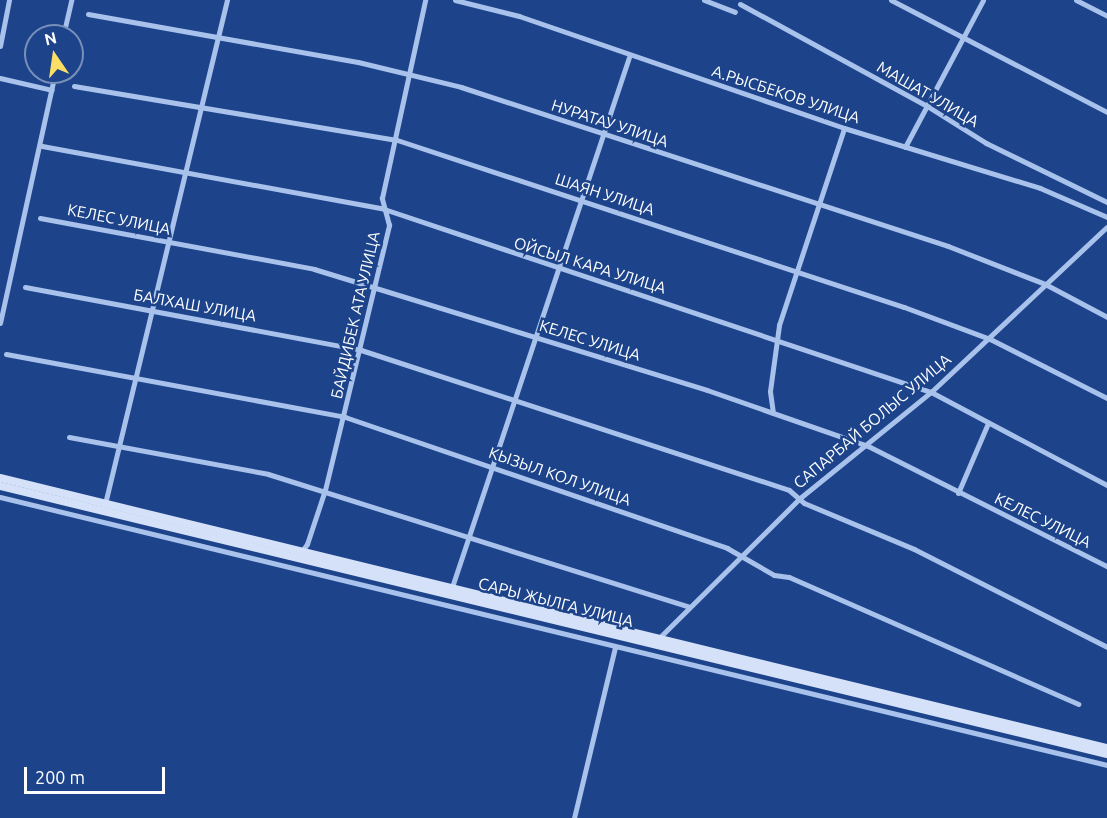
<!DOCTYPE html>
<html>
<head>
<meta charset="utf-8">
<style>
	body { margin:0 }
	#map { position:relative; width:1107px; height:818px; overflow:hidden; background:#1d448b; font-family:Ubuntu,sans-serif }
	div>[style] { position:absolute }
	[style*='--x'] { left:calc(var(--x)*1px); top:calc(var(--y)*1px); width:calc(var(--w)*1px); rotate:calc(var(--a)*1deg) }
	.street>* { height:5px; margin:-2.5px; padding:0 2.5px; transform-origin:2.5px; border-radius:2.5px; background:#a8c2ec }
	.secondary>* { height:8px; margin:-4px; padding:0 4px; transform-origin:4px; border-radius:4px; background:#d4e1f9 }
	span { translate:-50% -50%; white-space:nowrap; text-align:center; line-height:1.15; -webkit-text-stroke:5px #1d448b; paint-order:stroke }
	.street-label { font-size:16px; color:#fff }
	.north { position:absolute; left:24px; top:24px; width:60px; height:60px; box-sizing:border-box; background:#1d448b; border:2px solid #778fb9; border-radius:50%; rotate:347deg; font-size:16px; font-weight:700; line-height:24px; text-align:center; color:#fff }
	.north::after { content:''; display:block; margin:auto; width:21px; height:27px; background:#fcdd66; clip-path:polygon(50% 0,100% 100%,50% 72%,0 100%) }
	.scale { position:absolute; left:24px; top:767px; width:141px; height:27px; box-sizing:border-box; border:3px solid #fff; border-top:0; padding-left:8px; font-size:18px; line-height:21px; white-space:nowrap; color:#fff; -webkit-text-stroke:4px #1d448b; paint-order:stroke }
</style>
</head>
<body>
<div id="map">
	<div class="street">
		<i style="--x:455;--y:0;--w:66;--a:14"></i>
		<i style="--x:519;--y:16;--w:344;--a:19"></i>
		<i style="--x:844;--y:128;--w:205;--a:17"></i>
		<i style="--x:1040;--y:188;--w:73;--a:23.4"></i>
		<i style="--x:704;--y:0;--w:33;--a:21"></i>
		<i style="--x:891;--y:0;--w:243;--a:27.4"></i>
		<i style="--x:1076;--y:0;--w:35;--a:27"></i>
		<i style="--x:740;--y:4;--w:213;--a:28.6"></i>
		<i style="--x:927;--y:106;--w:70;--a:32.1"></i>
		<i style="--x:986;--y:143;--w:135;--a:26"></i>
		<i style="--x:88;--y:14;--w:274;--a:10.1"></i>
		<i style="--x:358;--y:62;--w:106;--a:13.6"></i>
		<i style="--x:461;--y:87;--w:512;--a:18.08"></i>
		<i style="--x:948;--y:246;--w:104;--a:21.4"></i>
		<i style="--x:1045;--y:284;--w:70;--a:28"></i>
		<i style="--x:63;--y:36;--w:37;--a:-77"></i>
		<i style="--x:0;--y:46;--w:47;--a:-78.9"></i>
		<i style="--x:0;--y:78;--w:53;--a:13"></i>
		<i style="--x:74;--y:86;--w:327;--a:9.5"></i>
		<i style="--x:397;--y:140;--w:534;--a:18.23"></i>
		<i style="--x:904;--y:307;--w:92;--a:20.4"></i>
		<i style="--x:990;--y:339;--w:131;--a:26.8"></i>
		<i style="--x:42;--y:146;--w:348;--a:10.4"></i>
		<i style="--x:384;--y:209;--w:577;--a:18.5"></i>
		<i style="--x:931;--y:392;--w:199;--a:27.9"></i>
		<i style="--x:905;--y:147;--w:166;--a:-62"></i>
		<i style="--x:40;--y:218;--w:279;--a:10.5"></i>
		<i style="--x:314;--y:269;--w:411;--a:17.1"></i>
		<i style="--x:707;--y:390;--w:170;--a:19.2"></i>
		<i style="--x:868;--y:446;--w:267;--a:26.7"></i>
		<i style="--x:25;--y:287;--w:342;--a:10.6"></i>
		<i style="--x:361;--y:350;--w:450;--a:18.1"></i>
		<i style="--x:789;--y:490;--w:20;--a:41"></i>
		<i style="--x:804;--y:503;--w:119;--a:22.7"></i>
		<i style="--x:914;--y:549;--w:216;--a:26.9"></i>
		<i style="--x:0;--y:323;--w:257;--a:-77.6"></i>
		<i style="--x:6;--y:354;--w:345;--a:10.5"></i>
		<i style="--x:345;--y:417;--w:404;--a:18.9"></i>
		<i style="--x:727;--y:548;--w:54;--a:29.9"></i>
		<i style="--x:774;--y:575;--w:15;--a:8"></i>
		<i style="--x:789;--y:577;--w:316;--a:23.7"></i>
		<i style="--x:773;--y:413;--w:22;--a:-98"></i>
		<i style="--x:770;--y:391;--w:67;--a:-82.2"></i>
		<i style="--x:779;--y:325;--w:207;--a:-71.7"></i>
		<i style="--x:69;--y:437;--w:202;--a:10.5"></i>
		<i style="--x:268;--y:474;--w:442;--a:17.5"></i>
		<i style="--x:958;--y:493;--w:76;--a:-66.8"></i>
		<i style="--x:0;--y:497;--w:1139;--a:13.61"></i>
		<i style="--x:103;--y:512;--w:527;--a:-76.39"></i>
		<i style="--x:301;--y:552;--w:10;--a:-53"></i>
		<i style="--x:307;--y:544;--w:57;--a:-71.6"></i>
		<i style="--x:325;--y:490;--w:273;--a:-76.4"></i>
		<i style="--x:389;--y:225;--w:28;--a:-105"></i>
		<i style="--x:382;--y:198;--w:203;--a:-77.7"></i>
		<i style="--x:451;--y:590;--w:562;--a:-71.53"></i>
		<i style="--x:658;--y:639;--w:200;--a:-44.8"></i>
		<i style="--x:800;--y:498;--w:169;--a:-39"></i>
		<i style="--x:931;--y:392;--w:241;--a:-43.2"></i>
		<i style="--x:574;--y:818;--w:176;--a:-76.5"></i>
	</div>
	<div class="secondary">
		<i style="--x:0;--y:478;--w:1139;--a:13.71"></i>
		<i style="--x:0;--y:486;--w:1139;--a:13.61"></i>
	</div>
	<div class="street-label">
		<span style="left:786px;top:94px;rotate:18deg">А.РЫСБЕКОВ УЛИЦА</span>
		<span style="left:928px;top:94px;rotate:30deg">МАШАТ УЛИЦА</span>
		<span style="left:610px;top:123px;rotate:18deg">НУРАТАУ УЛИЦА</span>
		<span style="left:605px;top:194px;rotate:18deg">ШАЯН УЛИЦА</span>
		<span style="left:119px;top:219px;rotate:11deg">КЕЛЕС УЛИЦА</span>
		<span style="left:590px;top:265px;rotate:17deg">ОЙСЫЛ КАРА УЛИЦА</span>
		<span style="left:195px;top:305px;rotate:10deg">БАЛХАШ УЛИЦА</span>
		<span style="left:355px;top:315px;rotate:-77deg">БАЙДИБЕК АТА УЛИЦА</span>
		<span style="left:590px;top:340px;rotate:17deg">КЕЛЕС УЛИЦА</span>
		<span style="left:872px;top:421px;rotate:-40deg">САПАРБАЙ БОЛЫС УЛИЦА</span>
		<span style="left:560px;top:476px;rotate:19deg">КЫЗЫЛ КОЛ УЛИЦА</span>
		<span style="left:1043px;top:520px;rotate:26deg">КЕЛЕС УЛИЦА</span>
		<span style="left:556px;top:602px;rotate:14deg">САРЫ ЖЫЛГА УЛИЦА</span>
	</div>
	<div class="north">N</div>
	<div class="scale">200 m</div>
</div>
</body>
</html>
